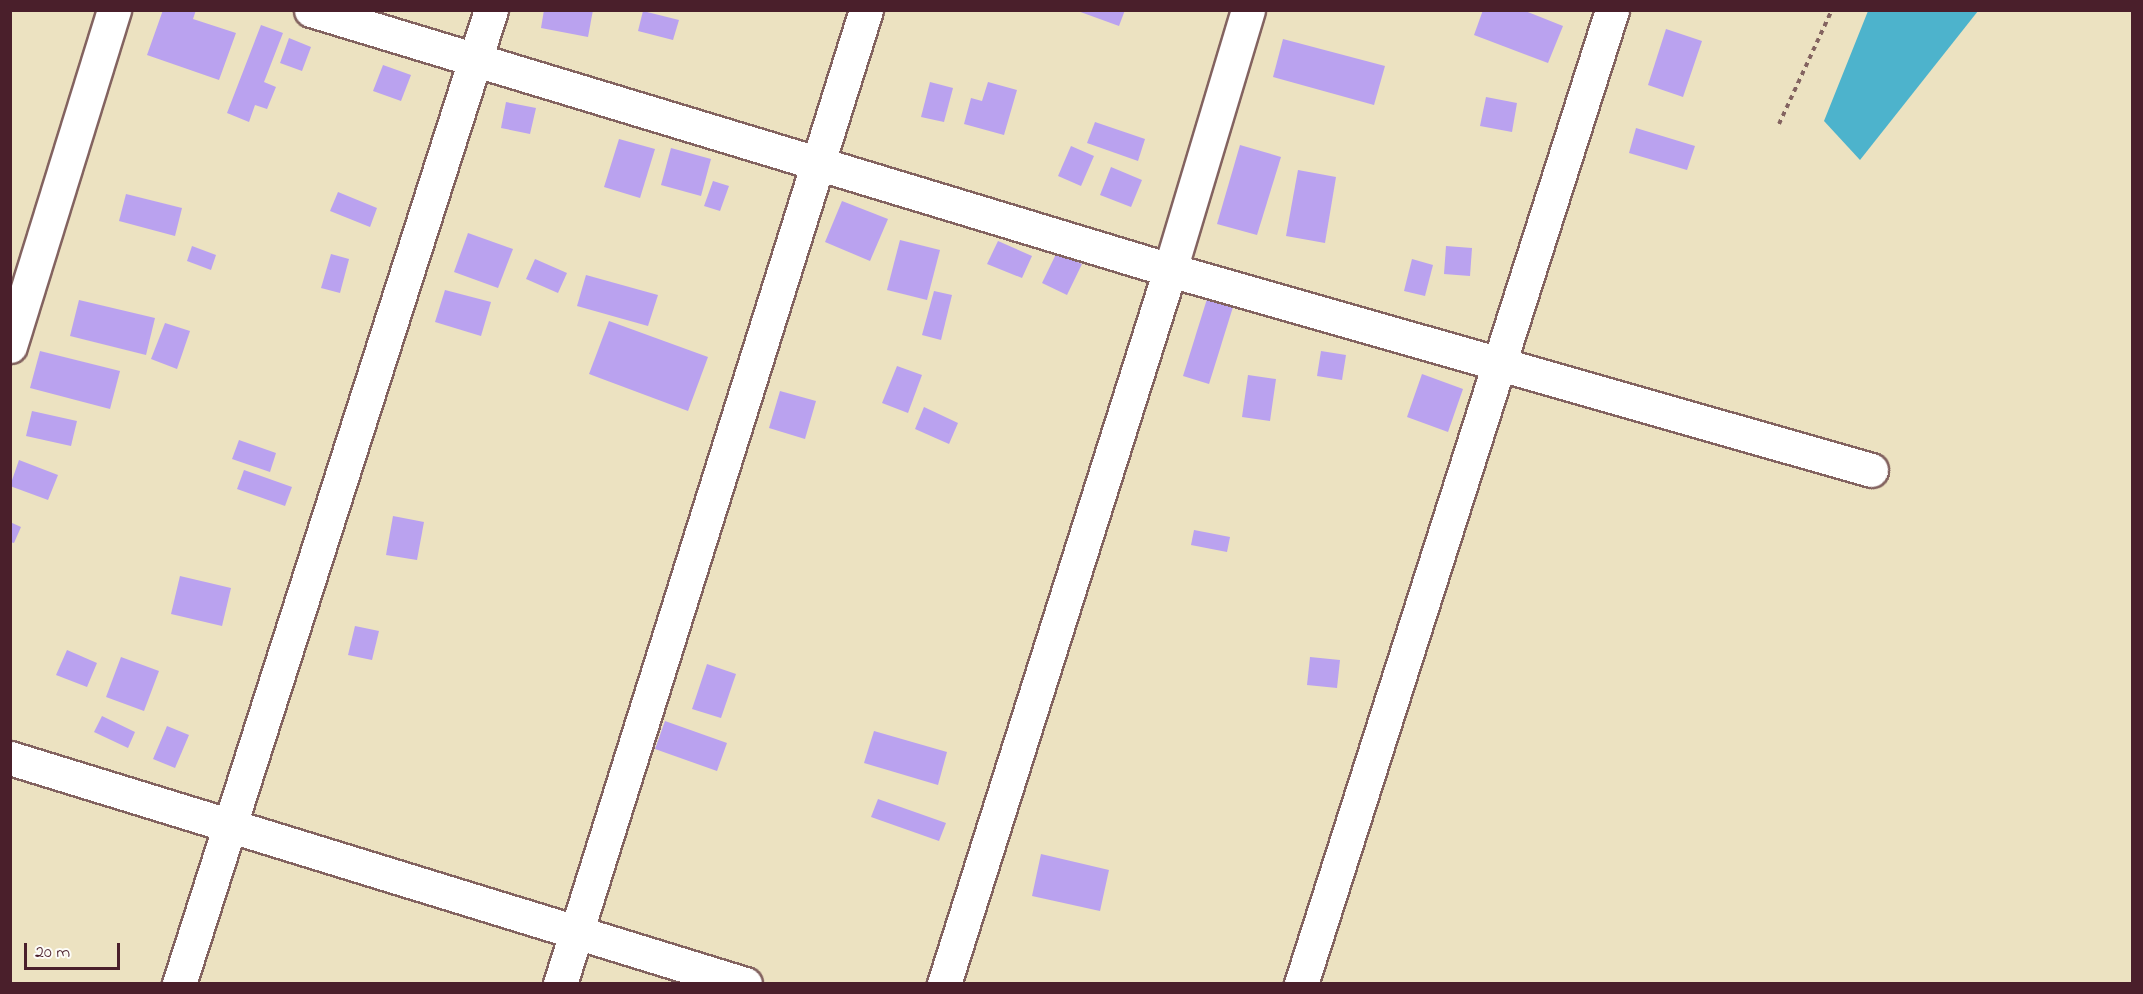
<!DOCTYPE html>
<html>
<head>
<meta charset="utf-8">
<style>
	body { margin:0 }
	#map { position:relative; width:2143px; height:994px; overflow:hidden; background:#ece2c1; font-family:"Indie Flower",sans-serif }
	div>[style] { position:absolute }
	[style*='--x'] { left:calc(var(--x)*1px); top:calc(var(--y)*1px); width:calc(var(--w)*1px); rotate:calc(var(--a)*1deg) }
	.water>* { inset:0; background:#4db3cc }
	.building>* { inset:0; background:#baa2ef }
	.path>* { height:4px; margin-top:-2px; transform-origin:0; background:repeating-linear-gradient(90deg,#836360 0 4.5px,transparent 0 9px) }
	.roads { filter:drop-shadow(2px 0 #836360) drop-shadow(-2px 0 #836360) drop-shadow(0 2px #836360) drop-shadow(0 -2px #836360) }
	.street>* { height:33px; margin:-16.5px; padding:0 16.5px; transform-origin:16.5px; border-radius:16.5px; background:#fff }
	span { translate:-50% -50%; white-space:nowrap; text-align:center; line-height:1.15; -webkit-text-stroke:6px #fdfcf7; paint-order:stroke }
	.frame { position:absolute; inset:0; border:12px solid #4a1f2b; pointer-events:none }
	.scale { position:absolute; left:24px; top:943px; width:96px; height:27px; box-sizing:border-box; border:3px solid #4a1f2b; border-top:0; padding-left:8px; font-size:18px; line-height:21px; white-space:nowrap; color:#4a1f2b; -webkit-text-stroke:4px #fdfcf7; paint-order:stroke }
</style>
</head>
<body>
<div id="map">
	<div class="water">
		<i style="clip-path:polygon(1868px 11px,1978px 11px,1860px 160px,1824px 121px)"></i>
	</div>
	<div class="building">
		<i style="clip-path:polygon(163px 10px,196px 10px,193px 19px,236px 33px,219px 80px,147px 55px)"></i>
		<i style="clip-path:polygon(544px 10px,593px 10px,588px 37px,541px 28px)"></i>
		<i style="clip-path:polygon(1075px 10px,1125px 10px,1119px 26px)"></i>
		<i style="clip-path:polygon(1483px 10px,1523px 10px,1563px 26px,1548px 63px,1474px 35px)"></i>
		<i style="clip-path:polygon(643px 11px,679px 20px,673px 40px,638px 31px)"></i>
		<i style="clip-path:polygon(261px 25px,283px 33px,264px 82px,276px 87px,267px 109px,255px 105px,249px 122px,227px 113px)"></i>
		<i style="clip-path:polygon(1666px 29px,1702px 41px,1683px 97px,1648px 85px)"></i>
		<i style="clip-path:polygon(289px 38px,311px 47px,302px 71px,280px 63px)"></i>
		<i style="clip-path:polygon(1283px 39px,1385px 66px,1374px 105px,1273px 77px)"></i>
		<i style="clip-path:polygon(383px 65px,411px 75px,401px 101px,373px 91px)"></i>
		<i style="clip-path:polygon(930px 82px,953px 88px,944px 122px,921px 117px)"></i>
		<i style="clip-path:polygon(988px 82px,1017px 90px,1004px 135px,964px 124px,971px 98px,982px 101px)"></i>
		<i style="clip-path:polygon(1486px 97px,1517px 103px,1512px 132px,1480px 126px)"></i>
		<i style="clip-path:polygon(506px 102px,536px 108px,530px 134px,501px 128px)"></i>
		<i style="clip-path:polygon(1095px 122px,1145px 139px,1138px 161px,1087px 143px)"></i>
		<i style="clip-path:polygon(1636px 128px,1695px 146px,1687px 170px,1629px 153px)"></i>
		<i style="clip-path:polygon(619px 139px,655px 149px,640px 198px,604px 187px)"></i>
		<i style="clip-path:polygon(1240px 145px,1281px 157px,1257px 235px,1217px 224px)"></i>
		<i style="clip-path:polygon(1071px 146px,1094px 156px,1081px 186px,1058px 176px)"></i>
		<i style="clip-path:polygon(671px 148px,711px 159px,701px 196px,661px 185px)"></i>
		<i style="clip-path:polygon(1111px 167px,1142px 180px,1131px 207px,1100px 195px)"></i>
		<i style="clip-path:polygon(1298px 170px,1336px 177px,1325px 243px,1286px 236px)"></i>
		<i style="clip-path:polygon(713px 181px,729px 186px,720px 211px,704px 206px)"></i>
		<i style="clip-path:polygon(338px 192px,377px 208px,370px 227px,330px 211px)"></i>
		<i style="clip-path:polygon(126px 194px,182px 208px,175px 236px,119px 221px)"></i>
		<i style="clip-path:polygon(842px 201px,888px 219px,870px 261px,825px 242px)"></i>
		<i style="clip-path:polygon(468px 233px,513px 249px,498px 288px,454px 272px)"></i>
		<i style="clip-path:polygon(900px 240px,940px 250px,927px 300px,887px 290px)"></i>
		<i style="clip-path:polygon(998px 241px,1032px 256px,1022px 278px,987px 264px)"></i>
		<i style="clip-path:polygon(192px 246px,216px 255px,211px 270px,187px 261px)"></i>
		<i style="clip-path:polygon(1446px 246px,1472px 248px,1470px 276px,1444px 274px)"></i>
		<i style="clip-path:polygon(1057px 252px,1082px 264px,1067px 295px,1042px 283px)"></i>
		<i style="clip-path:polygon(331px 254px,349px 259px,340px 293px,321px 288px)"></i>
		<i style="clip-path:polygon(535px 259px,567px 273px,558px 293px,526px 279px)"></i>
		<i style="clip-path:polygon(1412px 259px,1433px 265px,1425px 296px,1404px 291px)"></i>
		<i style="clip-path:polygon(586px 275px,658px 295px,648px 326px,577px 306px)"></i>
		<i style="clip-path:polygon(445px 290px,491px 302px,481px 336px,435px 322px)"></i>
		<i style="clip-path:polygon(934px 291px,952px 295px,941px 340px,922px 335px)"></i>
		<i style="clip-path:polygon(1207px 299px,1233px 307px,1209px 384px,1183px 376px)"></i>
		<i style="clip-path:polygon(79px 300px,155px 318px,146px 355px,70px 336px)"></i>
		<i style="clip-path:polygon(609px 321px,708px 357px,688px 411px,589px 374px)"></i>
		<i style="clip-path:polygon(165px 323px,190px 331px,177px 369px,151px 359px)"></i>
		<i style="clip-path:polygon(40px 351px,120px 371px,110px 409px,30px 388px)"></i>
		<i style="clip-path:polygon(1321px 351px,1346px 355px,1342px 380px,1317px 376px)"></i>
		<i style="clip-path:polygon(897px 366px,922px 375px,908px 413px,882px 403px)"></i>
		<i style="clip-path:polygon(1422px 374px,1463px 389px,1448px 432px,1407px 417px)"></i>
		<i style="clip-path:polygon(1248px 375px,1276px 379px,1270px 421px,1242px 417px)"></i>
		<i style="clip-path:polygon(780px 391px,816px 401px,805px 439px,769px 428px)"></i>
		<i style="clip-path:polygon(924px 407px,958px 423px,949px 444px,915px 429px)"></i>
		<i style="clip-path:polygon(32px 411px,77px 421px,71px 446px,26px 436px)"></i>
		<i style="clip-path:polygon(239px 440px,276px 453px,270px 472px,232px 459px)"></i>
		<i style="clip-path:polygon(19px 460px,58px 475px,48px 500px,10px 486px)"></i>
		<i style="clip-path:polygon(244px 470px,292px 487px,285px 506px,237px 489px)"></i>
		<i style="clip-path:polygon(393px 516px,424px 522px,417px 560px,386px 555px)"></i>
		<i style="clip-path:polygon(10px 522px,21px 527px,14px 543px,10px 542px)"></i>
		<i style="clip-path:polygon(1194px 530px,1230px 537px,1227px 552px,1191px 545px)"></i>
		<i style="clip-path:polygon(180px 576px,231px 588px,222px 626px,171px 614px)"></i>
		<i style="clip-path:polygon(355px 626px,379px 631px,372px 660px,348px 655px)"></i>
		<i style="clip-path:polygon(67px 650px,97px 663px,87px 687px,56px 675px)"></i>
		<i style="clip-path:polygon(121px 657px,159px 671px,144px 711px,106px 697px)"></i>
		<i style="clip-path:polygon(1310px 657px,1340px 660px,1337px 688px,1307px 685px)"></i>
		<i style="clip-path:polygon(707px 664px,736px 674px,721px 718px,692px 709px)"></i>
		<i style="clip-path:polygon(102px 716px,135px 732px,128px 748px,94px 732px)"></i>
		<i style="clip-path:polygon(665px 721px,727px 743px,717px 771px,655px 749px)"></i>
		<i style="clip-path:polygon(167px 726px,189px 735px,175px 768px,153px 759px)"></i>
		<i style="clip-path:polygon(874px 731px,947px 752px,938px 785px,864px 763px)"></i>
		<i style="clip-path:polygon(878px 799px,946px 823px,939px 841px,871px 817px)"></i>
		<i style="clip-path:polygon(1041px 854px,1109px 870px,1100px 911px,1032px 896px)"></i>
	</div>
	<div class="path">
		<i style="--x:1779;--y:124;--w:126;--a:-65.1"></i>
	</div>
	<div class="roads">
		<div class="street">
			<i style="--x:311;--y:10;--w:897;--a:16.84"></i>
			<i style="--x:1170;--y:270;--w:729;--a:15.92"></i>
			<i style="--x:10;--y:346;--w:352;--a:-72.8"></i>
			<i style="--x:10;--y:758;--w:769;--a:17.09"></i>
			<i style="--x:179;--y:984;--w:1023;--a:-72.24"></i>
			<i style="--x:560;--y:984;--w:1021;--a:-72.56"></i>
			<i style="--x:944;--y:984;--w:749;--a:-72.44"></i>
			<i style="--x:1170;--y:270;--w:271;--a:-73.3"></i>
			<i style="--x:1301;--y:984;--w:1022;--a:-72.29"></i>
		</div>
	</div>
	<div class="frame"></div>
	<div class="scale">20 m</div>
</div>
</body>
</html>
